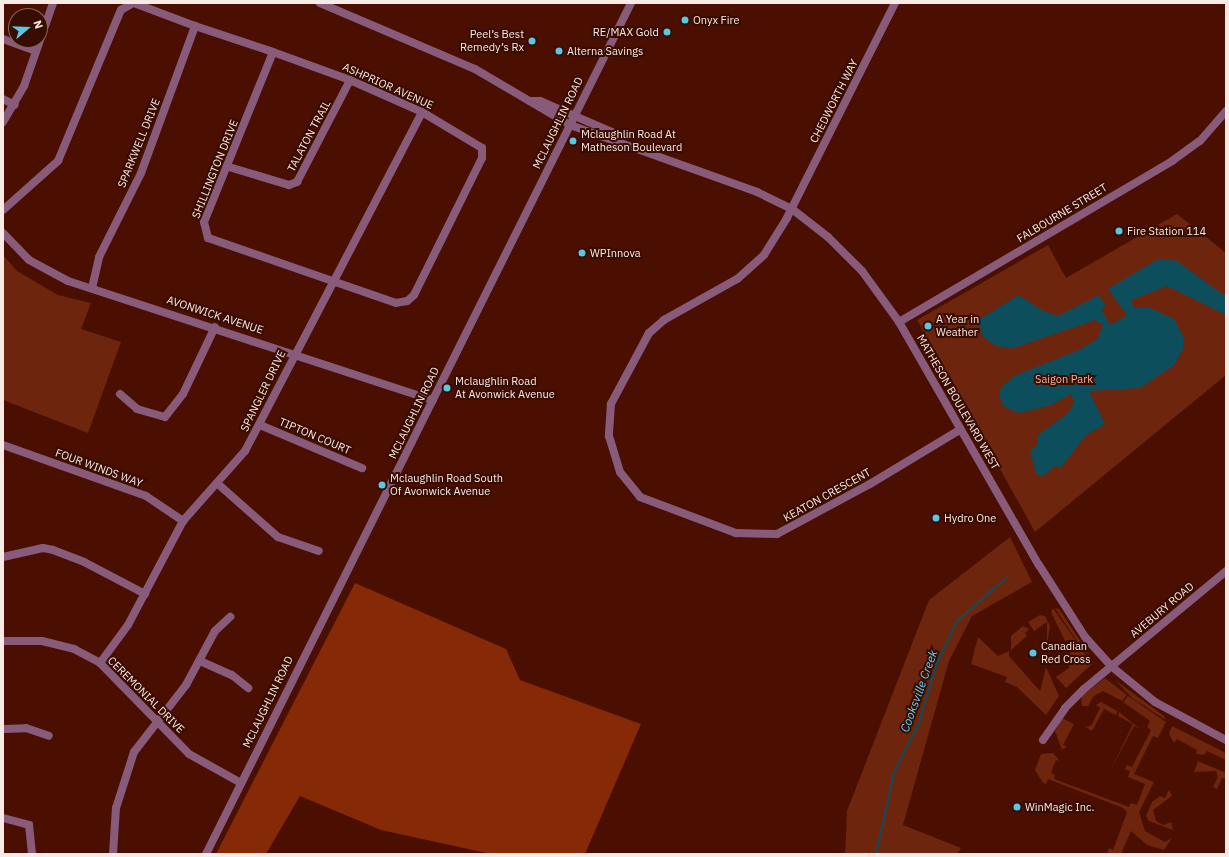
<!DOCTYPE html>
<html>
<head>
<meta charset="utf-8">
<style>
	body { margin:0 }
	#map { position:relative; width:1229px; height:857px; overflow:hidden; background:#4a0f00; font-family:"IBM Plex Sans",sans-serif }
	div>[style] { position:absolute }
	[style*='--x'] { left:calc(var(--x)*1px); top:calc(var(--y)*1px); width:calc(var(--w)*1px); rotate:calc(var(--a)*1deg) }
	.green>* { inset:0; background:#6d250d }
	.forest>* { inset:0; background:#852907 }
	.water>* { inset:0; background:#0d4e5d }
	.stream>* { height:2px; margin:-1px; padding:0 1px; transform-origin:1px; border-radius:1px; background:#0d4e5d }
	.minor>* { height:8px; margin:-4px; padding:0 4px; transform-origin:4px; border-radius:4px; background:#885b7b }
	.dots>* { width:11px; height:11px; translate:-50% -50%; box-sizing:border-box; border:2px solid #390c01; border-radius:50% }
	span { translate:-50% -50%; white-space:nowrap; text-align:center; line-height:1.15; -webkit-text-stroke:4px #390c01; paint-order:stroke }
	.poi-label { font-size:11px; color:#faeae5 }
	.left { translate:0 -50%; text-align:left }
	.right { translate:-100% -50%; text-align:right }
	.street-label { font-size:11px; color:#faeae5 }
	.park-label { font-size:11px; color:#f3b5a2 }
	.water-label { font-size:12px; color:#5bd5f5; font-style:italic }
	.frame { position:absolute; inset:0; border:4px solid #faeae5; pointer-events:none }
	.north { position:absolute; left:8px; top:8px; width:40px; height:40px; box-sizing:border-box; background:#390c01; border:1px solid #86655c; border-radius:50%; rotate:71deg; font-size:11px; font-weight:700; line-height:16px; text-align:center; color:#faeae5 }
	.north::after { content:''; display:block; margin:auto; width:14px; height:18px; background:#5ac8e5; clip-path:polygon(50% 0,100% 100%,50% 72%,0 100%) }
</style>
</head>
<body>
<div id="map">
	<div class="green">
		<i style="clip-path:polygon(1177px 214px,1226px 253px,1226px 375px,1035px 532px,917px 320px,1048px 245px,1066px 278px)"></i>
		<i style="clip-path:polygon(3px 255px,17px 271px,58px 295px,91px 303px,81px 329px,121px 342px,88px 433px,3px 400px)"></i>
		<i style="clip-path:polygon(1010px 537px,1032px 582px,972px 616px,949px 661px,903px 825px,961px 848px,957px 854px,845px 854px,847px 811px,929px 600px)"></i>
		<i style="clip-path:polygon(1053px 608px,1092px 664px,1066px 688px,1056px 677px,1069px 668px,1071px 646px,1069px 640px,1065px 641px,1051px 612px)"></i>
		<i style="clip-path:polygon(1055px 608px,1059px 609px,1091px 657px,1080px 646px)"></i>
		<i style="clip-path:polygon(1040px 615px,1045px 616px,1050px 626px,1047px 644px,1047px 622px,1034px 631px,1028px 622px)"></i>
		<i style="clip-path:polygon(1023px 626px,1029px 629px,1025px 633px,1027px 636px,1011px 650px,1011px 636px)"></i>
		<i style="clip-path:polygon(978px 637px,998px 656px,1009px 651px,1009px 656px,1040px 691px,1046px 667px,1059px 696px,1046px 715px,1017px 687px,1005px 682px,1007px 677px,971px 664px)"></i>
		<i style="clip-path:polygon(1105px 678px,1127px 695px,1122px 701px,1103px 691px,1094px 696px,1088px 706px,1082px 706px,1081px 696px)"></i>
		<i style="clip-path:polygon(1115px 680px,1164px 716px,1166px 720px,1132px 698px)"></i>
		<i style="clip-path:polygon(1128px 696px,1166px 722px,1158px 738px,1153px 736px,1134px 774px,1154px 782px,1139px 812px,1145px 831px,1165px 842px,1172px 838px,1164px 850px,1147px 845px,1131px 831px,1121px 854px,1107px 854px,1109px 848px,1113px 850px,1127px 812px,1123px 808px,1048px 779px,1046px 784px,1043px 783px,1035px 770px,1041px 754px,1053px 753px,1060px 761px,1056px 760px,1051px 773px,1055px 775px,1054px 779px,1129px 807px,1131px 803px,1137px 805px,1145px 784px,1128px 777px,1130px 771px,1125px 769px,1127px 765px,1132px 767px,1151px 730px,1147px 727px,1150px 721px,1123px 702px)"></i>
		<i style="clip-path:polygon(1101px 702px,1117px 711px,1116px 715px,1104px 709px,1092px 731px,1085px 727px,1091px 726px,1100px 708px,1096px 705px)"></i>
		<i style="clip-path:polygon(1119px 712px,1139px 728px,1134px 726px,1110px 771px,1133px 724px,1118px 716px)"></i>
		<i style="clip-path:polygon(1062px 718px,1074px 724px,1063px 745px,1067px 747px,1062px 750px,1055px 731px)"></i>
		<i style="clip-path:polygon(1172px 726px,1226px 753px,1226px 760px,1207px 751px,1204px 755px,1196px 754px,1197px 750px,1177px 739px,1174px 743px,1169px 734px)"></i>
		<i style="clip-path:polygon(1198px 761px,1226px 773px,1226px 779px,1222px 778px,1217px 789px,1213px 787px,1218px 777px,1216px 771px,1194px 772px)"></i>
		<i style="clip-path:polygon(1169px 790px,1172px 796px,1153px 810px,1156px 821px,1163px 825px,1171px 822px,1173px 830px,1149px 821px,1146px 816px,1152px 802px,1160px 796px,1165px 798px)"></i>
	</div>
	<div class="forest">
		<i style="clip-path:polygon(355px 583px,506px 649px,520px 680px,641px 724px,585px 854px,491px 854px,381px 830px,300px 796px,266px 854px,216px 854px)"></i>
	</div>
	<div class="water">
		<i style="clip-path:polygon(1165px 259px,1177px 261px,1226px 297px,1226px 315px,1167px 286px,1131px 300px,1134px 308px,1150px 308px,1174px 319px,1184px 338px,1183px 349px,1174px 365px,1140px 388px,1089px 391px,1105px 424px,1086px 435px,1061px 467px,1055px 466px,1043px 476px,1036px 474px,1030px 451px,1038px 444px,1038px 435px,1068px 413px,1074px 402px,1071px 394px,1051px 405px,1019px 413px,1004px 407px,999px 396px,1001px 387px,1016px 375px,1079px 350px,1097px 339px,1103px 325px,1095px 320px,1013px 348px,996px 346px,983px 337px,978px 320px,1019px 295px,1041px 310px,1058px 316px,1099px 295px,1106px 307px,1101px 310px,1111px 325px,1127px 315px,1108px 289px,1156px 260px)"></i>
	</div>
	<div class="stream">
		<i style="--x:876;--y:854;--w:84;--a:-77.6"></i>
		<i style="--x:894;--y:772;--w:53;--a:-62.9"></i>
		<i style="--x:918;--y:725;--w:65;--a:-73"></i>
		<i style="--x:937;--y:663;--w:47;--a:-64.5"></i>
		<i style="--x:957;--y:621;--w:65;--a:-41.3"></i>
	</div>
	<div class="minor">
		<i style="--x:134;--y:3;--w:65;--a:20.7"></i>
		<i style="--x:195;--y:26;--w:82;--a:18.4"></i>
		<i style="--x:273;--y:52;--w:82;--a:20"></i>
		<i style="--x:350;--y:80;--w:79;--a:24"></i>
		<i style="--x:422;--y:112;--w:70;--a:31"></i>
		<i style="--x:482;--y:148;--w:10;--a:90"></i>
		<i style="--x:482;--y:158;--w:153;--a:116.4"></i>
		<i style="--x:414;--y:295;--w:9;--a:139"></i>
		<i style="--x:407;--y:301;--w:11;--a:170"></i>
		<i style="--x:396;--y:303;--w:199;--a:-160.9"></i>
		<i style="--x:208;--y:238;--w:16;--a:-104"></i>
		<i style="--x:204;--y:222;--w:183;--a:-67.9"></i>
		<i style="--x:320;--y:3;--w:168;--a:23.1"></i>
		<i style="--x:475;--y:69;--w:110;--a:30.5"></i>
		<i style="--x:570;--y:125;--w:199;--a:19.7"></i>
		<i style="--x:757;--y:192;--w:39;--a:26"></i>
		<i style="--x:792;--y:209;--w:46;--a:37.9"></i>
		<i style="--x:828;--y:237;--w:48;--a:45"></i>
		<i style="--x:862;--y:271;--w:63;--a:54"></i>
		<i style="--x:899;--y:322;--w:280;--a:60.1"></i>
		<i style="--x:1039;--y:565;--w:85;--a:57.4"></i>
		<i style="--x:1085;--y:637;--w:39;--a:48"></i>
		<i style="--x:1111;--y:666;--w:57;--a:39.3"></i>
		<i style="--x:1155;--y:702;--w:81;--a:28.2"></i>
		<i style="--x:895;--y:3;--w:241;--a:116.7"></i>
		<i style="--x:787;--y:218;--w:44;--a:121.9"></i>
		<i style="--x:764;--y:255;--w:36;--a:138"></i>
		<i style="--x:737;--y:279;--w:84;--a:150.7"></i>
		<i style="--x:664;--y:320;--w:20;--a:139"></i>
		<i style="--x:649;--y:333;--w:81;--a:118.2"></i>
		<i style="--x:611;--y:404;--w:32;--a:94"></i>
		<i style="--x:609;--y:436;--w:38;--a:73"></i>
		<i style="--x:620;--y:472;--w:32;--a:51"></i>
		<i style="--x:640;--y:497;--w:103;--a:20.6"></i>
		<i style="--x:736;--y:533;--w:41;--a:1.4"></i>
		<i style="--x:777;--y:534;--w:106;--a:-28.3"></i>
		<i style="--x:870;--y:484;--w:106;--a:-31.1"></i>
		<i style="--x:3;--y:39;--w:35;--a:20"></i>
		<i style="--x:3;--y:99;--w:13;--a:27"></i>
		<i style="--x:530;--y:101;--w:10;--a:0"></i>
		<i style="--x:540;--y:101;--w:78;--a:23.3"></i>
		<i style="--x:612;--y:132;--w:10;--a:53"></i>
		<i style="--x:3;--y:122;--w:42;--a:-59.7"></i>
		<i style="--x:24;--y:86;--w:88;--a:-70.7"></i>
		<i style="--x:229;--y:167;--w:63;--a:16.7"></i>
		<i style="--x:289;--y:185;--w:9;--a:-21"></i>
		<i style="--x:297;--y:182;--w:115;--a:-62.5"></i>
		<i style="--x:3;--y:210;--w:74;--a:-41.7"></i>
		<i style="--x:58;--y:161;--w:164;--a:-67.4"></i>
		<i style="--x:121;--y:10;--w:14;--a:-30"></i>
		<i style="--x:3;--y:233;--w:37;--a:46"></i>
		<i style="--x:29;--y:260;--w:44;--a:28.3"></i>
		<i style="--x:68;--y:281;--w:384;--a:18.1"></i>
		<i style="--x:92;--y:288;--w:32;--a:-77"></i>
		<i style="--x:99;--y:257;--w:94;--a:-63.4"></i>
		<i style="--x:141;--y:173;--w:157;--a:-69.8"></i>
		<i style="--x:899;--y:322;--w:317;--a:-30.5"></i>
		<i style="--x:1172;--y:161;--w:34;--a:-36"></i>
		<i style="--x:1200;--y:141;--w:40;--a:-49"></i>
		<i style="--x:120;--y:394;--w:23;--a:41"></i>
		<i style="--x:137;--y:409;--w:29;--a:16"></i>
		<i style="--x:165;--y:417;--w:29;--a:-52"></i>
		<i style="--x:183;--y:394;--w:74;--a:-64.5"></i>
		<i style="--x:260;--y:425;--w:111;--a:22.9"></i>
		<i style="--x:3;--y:445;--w:152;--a:19.6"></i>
		<i style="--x:146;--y:496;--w:45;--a:34"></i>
		<i style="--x:218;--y:484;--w:80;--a:41.5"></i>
		<i style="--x:278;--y:537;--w:43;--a:18.9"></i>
		<i style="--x:3;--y:557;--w:41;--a:-12.7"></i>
		<i style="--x:43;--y:548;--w:10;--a:11"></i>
		<i style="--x:53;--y:550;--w:33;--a:21"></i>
		<i style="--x:84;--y:562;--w:69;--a:27.7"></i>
		<i style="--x:3;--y:641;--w:39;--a:0"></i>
		<i style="--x:42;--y:641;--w:33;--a:14"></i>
		<i style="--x:74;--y:649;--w:30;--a:28"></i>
		<i style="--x:100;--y:663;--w:127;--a:45.6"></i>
		<i style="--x:189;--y:754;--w:60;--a:29.1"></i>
		<i style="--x:200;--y:661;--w:35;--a:24"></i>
		<i style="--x:232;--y:675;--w:21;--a:39"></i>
		<i style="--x:100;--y:663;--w:47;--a:-53.6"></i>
		<i style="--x:128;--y:625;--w:118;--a:-62.1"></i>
		<i style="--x:183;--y:521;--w:94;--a:-48.5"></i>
		<i style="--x:245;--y:451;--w:382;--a:-62.4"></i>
		<i style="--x:3;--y:729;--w:23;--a:-2"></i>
		<i style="--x:26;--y:728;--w:24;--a:19"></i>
		<i style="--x:1043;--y:740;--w:39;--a:-55"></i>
		<i style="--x:1065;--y:708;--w:27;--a:-45"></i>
		<i style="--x:1084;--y:689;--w:185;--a:-39.7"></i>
		<i style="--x:3;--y:818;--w:27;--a:15"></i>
		<i style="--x:29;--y:825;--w:29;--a:84"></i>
		<i style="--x:113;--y:854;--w:46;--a:-86.3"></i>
		<i style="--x:116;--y:808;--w:59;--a:-72.2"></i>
		<i style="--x:134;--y:752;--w:85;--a:-52.2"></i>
		<i style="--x:186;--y:685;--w:61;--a:-61.8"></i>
		<i style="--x:215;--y:631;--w:21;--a:-43"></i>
		<i style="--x:206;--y:854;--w:951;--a:-63.46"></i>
	</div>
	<div class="dots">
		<i style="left:685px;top:20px;background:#5ac8e5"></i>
		<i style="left:667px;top:32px;background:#5ac8e5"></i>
		<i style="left:532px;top:41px;background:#5ac8e5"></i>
		<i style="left:559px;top:51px;background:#5ac8e5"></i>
		<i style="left:573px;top:141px;background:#5ac8e5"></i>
		<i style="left:1119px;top:231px;background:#5ac8e5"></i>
		<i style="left:582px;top:253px;background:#5ac8e5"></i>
		<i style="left:928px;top:326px;background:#5ac8e5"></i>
		<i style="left:447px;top:388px;background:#5ac8e5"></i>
		<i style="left:382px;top:485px;background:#5ac8e5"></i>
		<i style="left:936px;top:518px;background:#5ac8e5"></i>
		<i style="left:1033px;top:653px;background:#5ac8e5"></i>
		<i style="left:1017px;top:807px;background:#5ac8e5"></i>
	</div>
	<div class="poi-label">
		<span class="left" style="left:693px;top:20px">Onyx Fire</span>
		<span class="right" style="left:659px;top:32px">RE/MAX Gold</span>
		<span class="right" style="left:524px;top:41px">Peel’s Best<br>Remedy’s Rx</span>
		<span class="left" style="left:567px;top:51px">Alterna Savings</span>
		<span class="left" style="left:581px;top:141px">Mclaughlin Road At<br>Matheson Boulevard</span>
		<span class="left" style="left:1127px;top:231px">Fire Station 114</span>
		<span class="left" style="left:590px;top:253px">WPInnova</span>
		<span class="left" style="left:936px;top:326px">A Year in<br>Weather</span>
		<span class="left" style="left:455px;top:388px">Mclaughlin Road<br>At Avonwick Avenue</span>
		<span class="left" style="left:390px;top:485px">Mclaughlin Road South<br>Of Avonwick Avenue</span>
		<span class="left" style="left:944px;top:518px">Hydro One</span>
		<span class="left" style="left:1041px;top:653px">Canadian<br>Red Cross</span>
		<span class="left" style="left:1025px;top:807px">WinMagic Inc.</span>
	</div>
	<div class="street-label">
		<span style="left:388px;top:86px;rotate:24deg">ASHPRIOR AVENUE</span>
		<span style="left:834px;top:101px;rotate:-63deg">CHEDWORTH WAY</span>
		<span style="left:558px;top:123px;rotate:-64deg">MCLAUGHLIN ROAD</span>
		<span style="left:309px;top:136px;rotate:-62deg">TALATON TRAIL</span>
		<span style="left:139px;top:143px;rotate:-68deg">SPARKWELL DRIVE</span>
		<span style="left:215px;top:169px;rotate:-68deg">SHILLINGTON DRIVE</span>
		<span style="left:1062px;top:213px;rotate:-31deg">FALBOURNE STREET</span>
		<span style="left:215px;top:315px;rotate:18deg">AVONWICK AVENUE</span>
		<span style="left:263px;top:391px;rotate:-64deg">SPANGLER DRIVE</span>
		<span style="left:958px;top:402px;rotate:60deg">MATHESON BOULEVARD WEST</span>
		<span style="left:414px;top:413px;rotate:-64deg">MCLAUGHLIN ROAD</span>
		<span style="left:315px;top:436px;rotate:23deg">TIPTON COURT</span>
		<span style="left:99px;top:468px;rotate:20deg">FOUR WINDS WAY</span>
		<span style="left:827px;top:495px;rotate:-29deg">KEATON CRESCENT</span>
		<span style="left:1162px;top:610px;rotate:-40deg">AVEBURY ROAD</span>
		<span style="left:146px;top:695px;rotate:45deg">CEREMONIAL DRIVE</span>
		<span style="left:268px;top:702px;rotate:-64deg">MCLAUGHLIN ROAD</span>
	</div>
	<div class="park-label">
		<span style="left:1064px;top:379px">Saigon Park</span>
	</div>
	<div class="water-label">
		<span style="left:919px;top:691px;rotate:-70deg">Cooksville Creek</span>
	</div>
	<div class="frame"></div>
	<div class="north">N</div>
</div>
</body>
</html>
